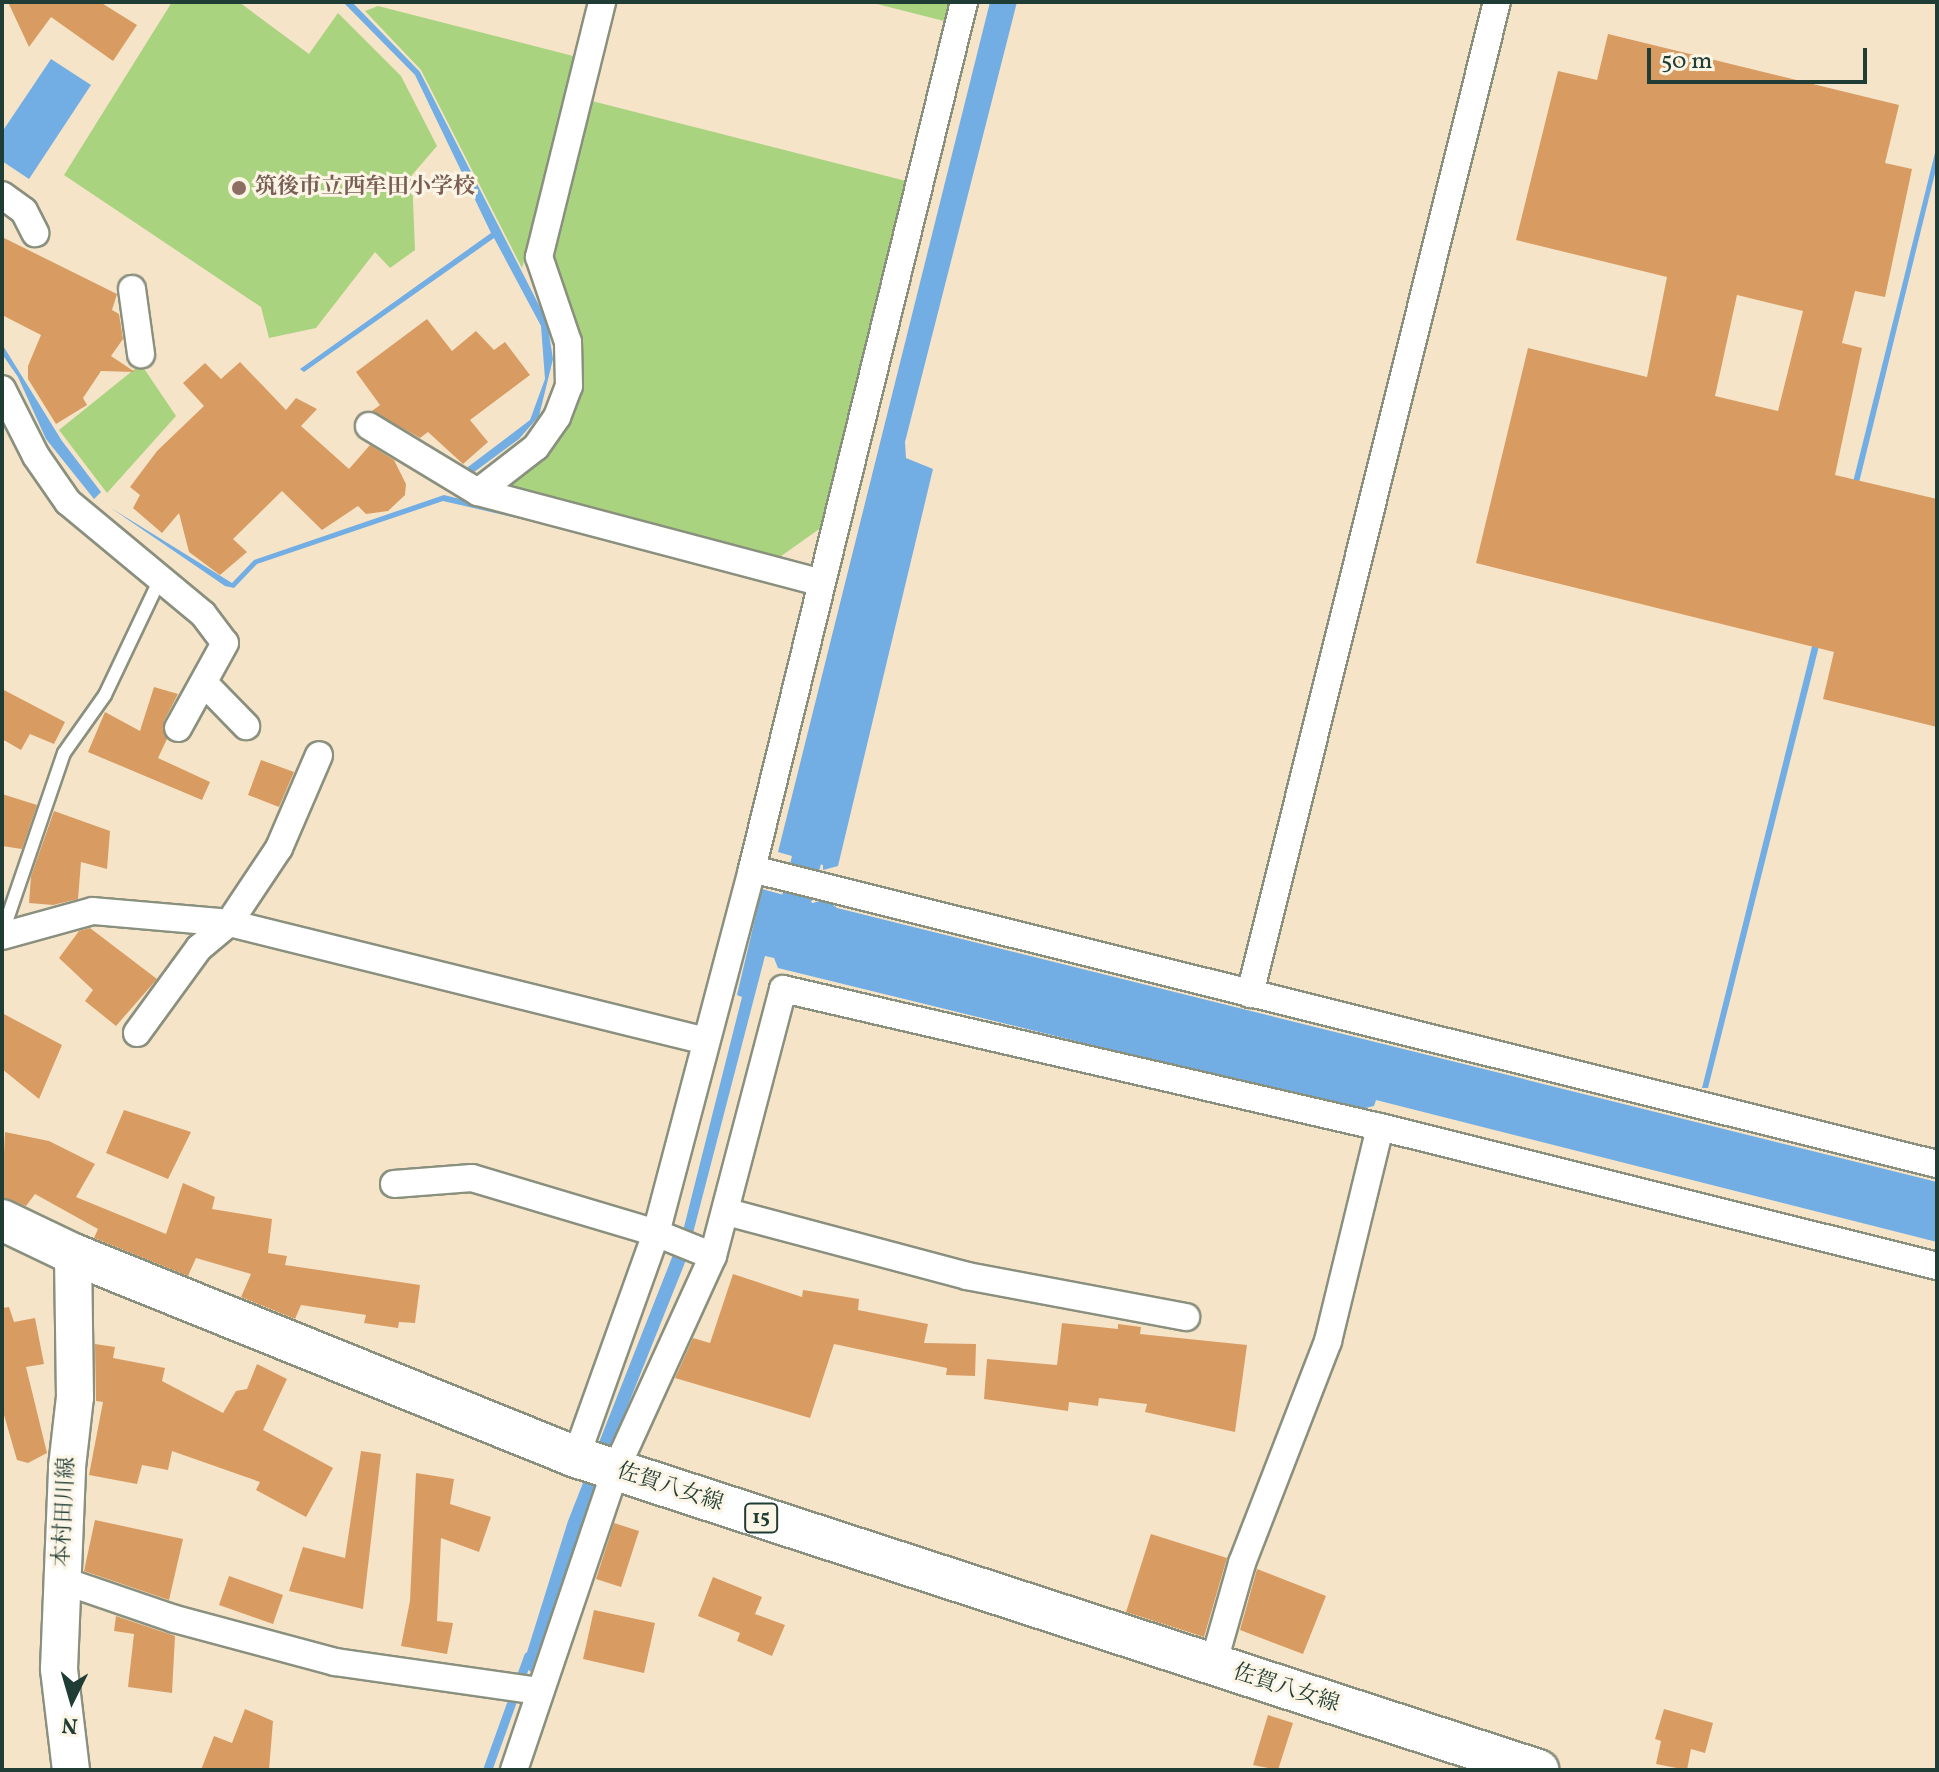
<!DOCTYPE html>
<html>
<head>
<meta charset="utf-8">
<style>
	body { margin:0 }
	#map { position:relative; width:1939px; height:1772px; overflow:hidden; background:#f6e4c9; font-family:Vollkorn,"Noto Serif JP",serif }
	div>[style] { position:absolute }
	[style*='--x'] { left:calc(var(--x)*1px); top:calc(var(--y)*1px); width:calc(var(--w)*1px); rotate:calc(var(--a)*1deg) }
	.green>* { inset:0; background:#a9d37f }
	.water>* { inset:0; background:#72ade3 }
	.stream>* { height:9px; margin:-4.5px; padding:0 4.5px; transform-origin:4.5px; border-radius:4.5px; background:#72ade3 }
	.canal>* { height:30px; margin:-15px; padding:0 15px; transform-origin:15px; border-radius:15px; background:#72ade3 }
	.building>* { inset:0; background:#d89c62 }
	.roads { filter:drop-shadow(2px 0 #8a907e) drop-shadow(-2px 0 #8a907e) drop-shadow(0 2px #8a907e) drop-shadow(0 -2px #8a907e) }
	.service>* { height:12px; margin:-6px; padding:0 6px; transform-origin:6px; border-radius:6px; background:#fff }
	.minor>* { height:26px; margin:-13px; padding:0 13px; transform-origin:13px; border-radius:13px; background:#fff }
	.secondary>* { height:36px; margin:-18px; padding:0 18px; transform-origin:18px; border-radius:18px; background:#fff }
	.primary>* { height:40px; margin:-20px; padding:0 20px; transform-origin:20px; border-radius:20px; background:#fff }
	.dots>* { width:22px; height:22px; translate:-50% -50%; box-sizing:border-box; border:4px solid #fcf5e5; border-radius:50% }
	span { translate:-50% -50%; white-space:nowrap; text-align:center; line-height:1.15; -webkit-text-stroke:6px #fcf5e5; paint-order:stroke }
	.shield-label span { padding:2px 6px; background:#fcf5e5; border:2px solid; border-radius:6px; -webkit-text-stroke-width:0 }
	.shield-label { font-size:20px; color:#1f3d34; font-weight:700 }
	.education-label { font-size:22px; color:#785e54; font-weight:700 }
	.left { translate:0 -50%; text-align:left }
	.street-label { font-size:22px; color:#1f3d34 }
	.frame { position:absolute; inset:0; border:4px solid #1f3d34; pointer-events:none }
	.north { position:absolute; left:32px; top:1660px; width:80px; height:80px; -webkit-text-stroke:6px #fcf5e5; paint-order:stroke; rotate:185deg; font-size:22px; font-weight:700; line-height:32px; text-align:center; color:#1f3d34 }
	.north::after { content:''; display:block; margin:auto; width:28px; height:36px; background:#1f3d34; clip-path:polygon(50% 0,100% 100%,50% 72%,0 100%) }
	.scale { position:absolute; left:1647px; top:48px; width:220px; height:36px; box-sizing:border-box; border:4px solid #1f3d34; border-top:0; padding-left:10px; font-size:24px; line-height:28px; white-space:nowrap; color:#1f3d34; -webkit-text-stroke:6px #fcf5e5; paint-order:stroke }
</style>
</head>
<body>
<div id="map">
	<div class="green">
		<i style="clip-path:polygon(172px 2px,239px 2px,309px 54px,338px 13px,401px 76px,437px 146px,412px 175px,415px 250px,390px 268px,375px 252px,316px 328px,269px 338px,261px 307px,64px 175px)"></i>
		<i style="clip-path:polygon(869px 2px,954px 2px,948px 22px)"></i>
		<i style="clip-path:polygon(378px 6px,577px 57px,522px 268px,421px 70px,365px 11px)"></i>
		<i style="clip-path:polygon(588px 100px,910px 182px,830px 502px,822px 527px,777px 559px,515px 495px,511px 481px,577px 394px,547px 261px)"></i>
		<i style="clip-path:polygon(141px 364px,176px 416px,107px 493px,59px 430px)"></i>
	</div>
	<div class="water">
		<i style="clip-path:polygon(343px 2px,352px 2px,420px 72px,547px 321px,553px 359px,539px 416px,519px 439px,466px 478px,460px 473px,530px 420px,545px 379px,541px 326px,494px 238px,304px 372px,300px 369px,491px 233px,415px 75px)"></i>
		<i style="clip-path:polygon(990px 2px,1017px 2px,905px 442px,906px 458px,933px 469px,838px 866px,823px 870px,823px 865px,778px 852px)"></i>
		<i style="clip-path:polygon(51px 59px,91px 85px,29px 179px,2px 161px,2px 132px)"></i>
		<i style="clip-path:polygon(1937px 145px,1937px 165px,1813px 670px,1708px 1088px,1702px 1088px)"></i>
		<i style="clip-path:polygon(2px 344px,62px 441px,101px 492px,94px 499px,46px 439px,18px 377px,2px 354px)"></i>
		<i style="clip-path:polygon(444px 495px,791px 581px,443px 501px,257px 564px,234px 588px,225px 586px,111px 508px,232px 583px,254px 560px)"></i>
		<i style="clip-path:polygon(762px 889px,813px 903px,826px 899px,837px 908px,1937px 1182px,1937px 1242px,1376px 1100px,1374px 1106px,1357px 1110px,778px 968px,774px 958px,765px 956px,686px 1260px,594px 1490px,531px 1672px,523px 1665px,568px 1521px,684px 1227px,742px 997px,737px 995px)"></i>
	</div>
	<div class="stream">
		<i style="--x:487;--y:1770;--w:121;--a:-70.2"></i>
	</div>
	<div class="canal">
		<i style="--x:797;--y:931;--w:8;--a:-166"></i>
		<i style="--x:789;--y:929;--w:110;--a:-75.8"></i>
	</div>
	<div class="building">
		<i style="clip-path:polygon(8px 2px,100px 2px,137px 25px,113px 61px,51px 17px,29px 47px)"></i>
		<i style="clip-path:polygon(evenodd,1608px 34px,1899px 105px,1885px 163px,1912px 169px,1885px 297px,1855px 291px,1842px 343px,1862px 348px,1835px 475px,1937px 499px,1937px 727px,1823px 699px,1834px 652px,1476px 563px,1528px 348px,1647px 377px,1667px 277px,1516px 240px,1558px 71px,1597px 80px,1608px 34px,1737px 295px,1803px 311px,1778px 411px,1715px 396px,1737px 295px)"></i>
		<i style="clip-path:polygon(2px 237px,117px 294px,112px 310px,119px 314px,123px 339px,111px 356px,135px 372px,101px 371px,83px 398px,87px 405px,56px 424px,28px 379px,28px 366px,41px 335px,2px 315px)"></i>
		<i style="clip-path:polygon(427px 319px,452px 351px,476px 331px,494px 350px,505px 342px,530px 375px,470px 420px,488px 442px,463px 464px,428px 432px,420px 438px,372px 411px,380px 405px,356px 372px)"></i>
		<i style="clip-path:polygon(240px 362px,286px 410px,296px 398px,317px 409px,301px 426px,349px 469px,370px 445px,394px 460px,406px 484px,405px 495px,388px 511px,366px 514px,358px 506px,322px 530px,282px 491px,233px 539px,247px 552px,220px 575px,189px 552px,179px 513px,162px 533px,133px 508px,140px 495px,130px 487px,157px 451px,204px 406px,183px 383px,205px 363px,221px 379px)"></i>
		<i style="clip-path:polygon(154px 687px,178px 694px,164px 721px,167px 739px,158px 758px,210px 782px,202px 800px,88px 752px,105px 712px,140px 731px)"></i>
		<i style="clip-path:polygon(2px 689px,65px 722px,54px 744px,30px 734px,21px 750px,2px 739px)"></i>
		<i style="clip-path:polygon(261px 760px,294px 772px,279px 807px,248px 795px)"></i>
		<i style="clip-path:polygon(2px 794px,37px 805px,22px 849px,2px 846px)"></i>
		<i style="clip-path:polygon(54px 811px,110px 831px,107px 869px,81px 862px,78px 899px,53px 905px,29px 903px,31px 876px)"></i>
		<i style="clip-path:polygon(90px 928px,157px 979px,116px 1026px,85px 1001px,93px 990px,59px 958px,79px 931px)"></i>
		<i style="clip-path:polygon(2px 1013px,62px 1045px,39px 1099px,2px 1069px)"></i>
		<i style="clip-path:polygon(124px 1110px,191px 1132px,168px 1179px,106px 1153px)"></i>
		<i style="clip-path:polygon(5px 1132px,49px 1141px,95px 1164px,76px 1197px,166px 1234px,183px 1183px,215px 1197px,212px 1209px,272px 1219px,268px 1253px,287px 1256px,285px 1265px,420px 1285px,415px 1323px,399px 1322px,398px 1328px,364px 1323px,366px 1315px,301px 1305px,295px 1319px,241px 1297px,251px 1274px,196px 1258px,188px 1276px,94px 1238px,98px 1229px,35px 1194px,26px 1206px,2px 1197px)"></i>
		<i style="clip-path:polygon(733px 1274px,802px 1297px,803px 1290px,859px 1299px,858px 1310px,928px 1324px,924px 1343px,976px 1344px,975px 1376px,946px 1375px,947px 1368px,834px 1344px,810px 1418px,675px 1378px,693px 1338px,710px 1343px)"></i>
		<i style="clip-path:polygon(9px 1307px,14px 1322px,35px 1318px,44px 1364px,26px 1367px,47px 1453px,28px 1463px,17px 1460px,2px 1408px,2px 1308px)"></i>
		<i style="clip-path:polygon(1062px 1323px,1118px 1329px,1118px 1324px,1141px 1327px,1140px 1334px,1247px 1345px,1235px 1432px,1145px 1412px,1147px 1404px,1099px 1398px,1098px 1406px,1069px 1402px,1068px 1411px,984px 1399px,987px 1359px,1057px 1365px)"></i>
		<i style="clip-path:polygon(95px 1344px,115px 1347px,113px 1358px,165px 1368px,162px 1381px,223px 1413px,236px 1391px,247px 1389px,257px 1364px,287px 1379px,263px 1430px,333px 1468px,306px 1517px,256px 1490px,260px 1482px,172px 1451px,168px 1470px,142px 1465px,137px 1484px,89px 1475px,103px 1402px,96px 1401px)"></i>
		<i style="clip-path:polygon(361px 1451px,381px 1454px,363px 1609px,289px 1591px,303px 1547px,345px 1558px)"></i>
		<i style="clip-path:polygon(416px 1473px,454px 1479px,450px 1504px,491px 1517px,479px 1552px,441px 1538px,437px 1621px,453px 1623px,447px 1654px,401px 1646px,410px 1601px)"></i>
		<i style="clip-path:polygon(95px 1520px,183px 1539px,169px 1600px,84px 1571px)"></i>
		<i style="clip-path:polygon(614px 1523px,639px 1531px,621px 1587px,596px 1579px)"></i>
		<i style="clip-path:polygon(1151px 1534px,1227px 1558px,1204px 1637px,1126px 1612px)"></i>
		<i style="clip-path:polygon(1257px 1569px,1326px 1596px,1303px 1654px,1240px 1630px)"></i>
		<i style="clip-path:polygon(229px 1576px,283px 1595px,273px 1624px,219px 1605px)"></i>
		<i style="clip-path:polygon(713px 1577px,762px 1597px,755px 1614px,785px 1625px,772px 1656px,737px 1641px,740px 1633px,698px 1616px)"></i>
		<i style="clip-path:polygon(594px 1610px,655px 1623px,644px 1673px,583px 1659px)"></i>
		<i style="clip-path:polygon(116px 1616px,175px 1636px,172px 1693px,128px 1687px,134px 1634px,114px 1631px)"></i>
		<i style="clip-path:polygon(245px 1709px,273px 1721px,269px 1770px,201px 1770px,214px 1736px,232px 1743px)"></i>
		<i style="clip-path:polygon(1664px 1709px,1713px 1723px,1705px 1753px,1691px 1749px,1687px 1770px,1656px 1764px,1661px 1741px,1655px 1739px)"></i>
		<i style="clip-path:polygon(1268px 1715px,1293px 1723px,1278px 1770px,1253px 1765px)"></i>
	</div>
	<div class="roads">
		<div class="service">
			<i style="--x:2;--y:934;--w:191;--a:-71.1"></i>
			<i style="--x:64;--y:753;--w:71;--a:-54.7"></i>
			<i style="--x:105;--y:695;--w:131;--a:-64.6"></i>
		</div>
		<div class="minor">
			<i style="--x:2;--y:195;--w:27;--a:36"></i>
			<i style="--x:24;--y:211;--w:25;--a:63"></i>
			<i style="--x:132;--y:289;--w:66;--a:82.1"></i>
			<i style="--x:2;--y:389;--w:75;--a:63.1"></i>
			<i style="--x:36;--y:456;--w:56;--a:55.2"></i>
			<i style="--x:68;--y:502;--w:175;--a:39.7"></i>
			<i style="--x:203;--y:614;--w:36;--a:53"></i>
			<i style="--x:225;--y:643;--w:97;--a:118.9"></i>
			<i style="--x:369;--y:426;--w:127;--a:31.2"></i>
			<i style="--x:478;--y:492;--w:352;--a:14.8"></i>
			<i style="--x:478;--y:492;--w:73;--a:-37.8"></i>
			<i style="--x:536;--y:447;--w:37;--a:-55"></i>
			<i style="--x:557;--y:417;--w:33;--a:-69"></i>
			<i style="--x:569;--y:386;--w:44;--a:-91.3"></i>
			<i style="--x:568;--y:342;--w:90;--a:-108.8"></i>
			<i style="--x:539;--y:257;--w:263;--a:-76.1"></i>
			<i style="--x:205;--y:684;--w:59;--a:45.7"></i>
			<i style="--x:752;--y:869;--w:1221;--a:13.98"></i>
			<i style="--x:2;--y:936;--w:94;--a:-15.4"></i>
			<i style="--x:93;--y:911;--w:137;--a:5"></i>
			<i style="--x:229;--y:923;--w:491;--a:13.9"></i>
			<i style="--x:1250;--y:994;--w:1022;--a:-76.02"></i>
			<i style="--x:137;--y:1033;--w:105;--a:-53.9"></i>
			<i style="--x:199;--y:948;--w:39;--a:-40"></i>
			<i style="--x:229;--y:923;--w:90;--a:-56.3"></i>
			<i style="--x:279;--y:848;--w:101;--a:-66.7"></i>
			<i style="--x:394;--y:1184;--w:78;--a:-4.4"></i>
			<i style="--x:472;--y:1178;--w:192;--a:16.6"></i>
			<i style="--x:656;--y:1233;--w:61;--a:22"></i>
			<i style="--x:727;--y:1212;--w:248;--a:14.9"></i>
			<i style="--x:967;--y:1276;--w:223;--a:10.6"></i>
			<i style="--x:576;--y:1457;--w:238;--a:-70.3"></i>
			<i style="--x:656;--y:1233;--w:376;--a:-75.2"></i>
			<i style="--x:752;--y:869;--w:893;--a:-76.26"></i>
			<i style="--x:61;--y:1580;--w:120;--a:18.9"></i>
			<i style="--x:175;--y:1619;--w:166;--a:15"></i>
			<i style="--x:335;--y:1662;--w:206;--a:8.1"></i>
			<i style="--x:1213;--y:1665;--w:106;--a:-74.1"></i>
			<i style="--x:1242;--y:1563;--w:238;--a:-68.8"></i>
			<i style="--x:1328;--y:1341;--w:220;--a:-76.3"></i>
			<i style="--x:514;--y:1770;--w:316;--a:-71.3"></i>
			<i style="--x:615;--y:1471;--w:236;--a:-65.5"></i>
			<i style="--x:713;--y:1256;--w:276;--a:-75.3"></i>
			<i style="--x:783;--y:989;--w:613;--a:13.02"></i>
			<i style="--x:1380;--y:1127;--w:574;--a:14.01"></i>
		</div>
		<div class="secondary">
			<i style="--x:71;--y:1770;--w:102;--a:-96.8"></i>
			<i style="--x:59;--y:1669;--w:202;--a:-87.7"></i>
			<i style="--x:67;--y:1467;--w:70;--a:-83.5"></i>
			<i style="--x:75;--y:1397;--w:143;--a:-90.8"></i>
		</div>
		<div class="primary">
			<i style="--x:2;--y:1220;--w:79;--a:25.6"></i>
			<i style="--x:73;--y:1254;--w:542;--a:21.98"></i>
			<i style="--x:576;--y:1457;--w:1012;--a:18.02"></i>
		</div>
	</div>
	<div class="dots">
		<i style="left:239px;top:188px;background:#8d6e63"></i>
	</div>
	<div class="shield-label">
		<span style="left:761px;top:1518px">15</span>
	</div>
	<div class="education-label">
		<span class="left" style="left:255px;top:188px">筑後市立西牟田小学校</span>
	</div>
	<div class="street-label">
		<span style="left:670px;top:1488px;rotate:18deg">佐賀八女線</span>
		<span style="left:65px;top:1512px;rotate:-87deg">本村田川線</span>
		<span style="left:1286px;top:1689px;rotate:18deg">佐賀八女線</span>
	</div>
	<div class="frame"></div>
	<div class="north">N</div>
	<div class="scale">50 m</div>
</div>
</body>
</html>
